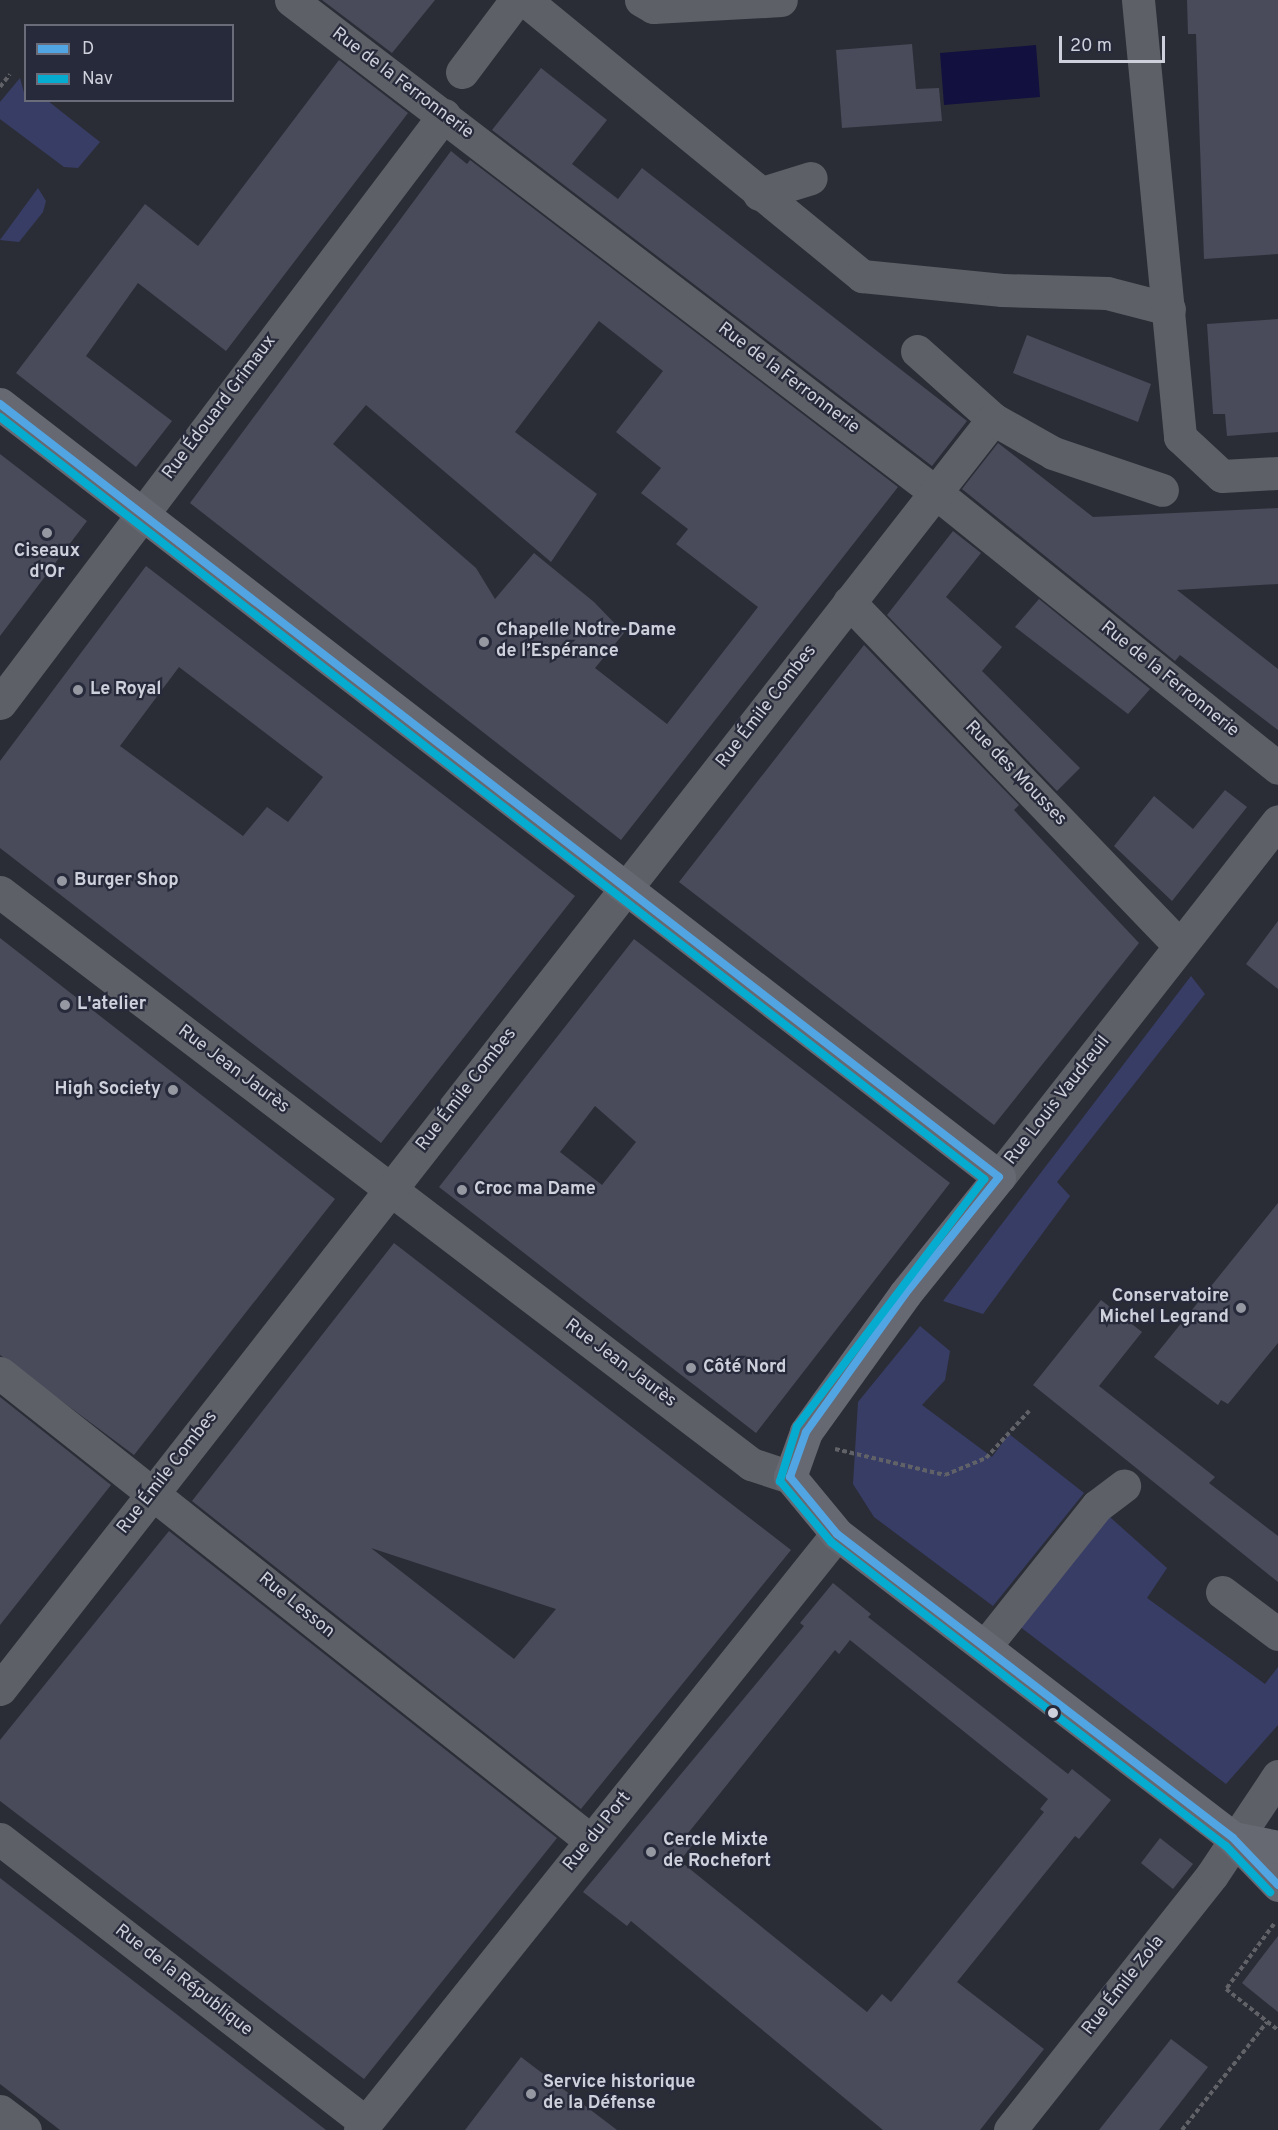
<!DOCTYPE html>
<html>
<head>
<meta charset="utf-8">
<style>
	body { margin:0 }
	#map { position:relative; width:1278px; height:2130px; overflow:hidden; background:#2b2d36; font-family:Overpass,sans-serif }
	div>[style] { position:absolute }
	[style*='--x'] { left:calc(var(--x)*1px); top:calc(var(--y)*1px); width:calc(var(--w)*1px); rotate:calc(var(--a)*1deg) }
	.green>* { inset:0; background:#383d66 }
	.water>* { inset:0; background:#12103f }
	.building>* { inset:0; background:#494b5a }
	.path>* { height:4px; margin-top:-2px; transform-origin:0; background:repeating-linear-gradient(90deg,#616267 0 4.5px,transparent 0 7.5px) }
	.minor>* { height:33px; margin:-16.5px; padding:0 16.5px; transform-origin:16.5px; border-radius:16.5px; background:#5e6067 }
	.major>* { height:33px; margin:-16.5px; padding:0 16.5px; transform-origin:16.5px; border-radius:16.5px; background:#666872 }
	.bus-1>* { height:8px; margin:-4px; padding:0 4px; transform-origin:4px; border-radius:4px; background:#52a5e3 }
	.bus-2>* { height:8px; margin:-4px; padding:0 4px; transform-origin:4px; border-radius:4px; background:#06acd0 }
	.dots>* { width:16px; height:16px; translate:-50% -50%; box-sizing:border-box; border:3px solid #272a3a; border-radius:50% }
	span { translate:-50% -50%; white-space:nowrap; text-align:center; line-height:1.15; -webkit-text-stroke:4.5px #272a3a; paint-order:stroke }
	.street-label { font-size:18px; color:#ced0db }
	.poi-label { font-size:18px; color:#ced0db; font-weight:700 }
	.left { translate:0 -50%; text-align:left }
	.right { translate:-100% -50%; text-align:right }
	.legend { position:absolute; left:24px; top:24px; width:210px; height:78px; box-sizing:border-box; background:#272a3a; border:2px solid #6a6c7a; margin:0; padding:8px 10px; list-style:none; font-size:18px; color:#ced0db }
	.legend li { display:flex; align-items:center; gap:12px; height:30px }
	.legend b { width:30px; border:2px solid #6a6c7a }
	.scale { position:absolute; left:1059px; top:36px; width:106px; height:27px; box-sizing:border-box; border:3px solid #ced0db; border-top:0; padding-left:8px; font-size:18px; line-height:21px; white-space:nowrap; color:#ced0db; -webkit-text-stroke:4px #272a3a; paint-order:stroke }
</style>
</head>
<body>
<div id="map">
	<div class="green">
		<i style="clip-path:polygon(20px 78px,26px 100px,48px 101px,100px 142px,78px 168px,64px 167px,0 119px,0 102px)"></i>
		<i style="clip-path:polygon(38px 188px,46px 201px,43px 212px,19px 242px,0 240px)"></i>
		<i style="clip-path:polygon(1191px 976px,1205px 994px,1057px 1182px,1070px 1196px,983px 1314px,943px 1301px)"></i>
		<i style="clip-path:polygon(920px 1326px,950px 1351px,945px 1380px,922px 1405px,992px 1457px,1009px 1434px,1084px 1493px,993px 1606px,874px 1517px,853px 1484px,858px 1402px)"></i>
		<i style="clip-path:polygon(1102px 1510px,1167px 1568px,1147px 1598px,1265px 1684px,1278px 1667px,1278px 1725px,1226px 1784px,1019px 1626px)"></i>
	</div>
	<div class="water">
		<i style="clip-path:polygon(1036px 45px,1040px 97px,944px 105px,940px 53px)"></i>
	</div>
	<div class="building">
		<i style="clip-path:polygon(322px 0,435px 0,392px 53px)"></i>
		<i style="clip-path:polygon(1187px 0,1278px 0,1278px 254px,1204px 259px,1196px 34px,1188px 34px)"></i>
		<i style="clip-path:polygon(912px 44px,916px 89px,939px 88px,942px 121px,842px 128px,836px 50px)"></i>
		<i style="clip-path:polygon(339px 60px,408px 113px,226px 351px,138px 283px,86px 356px,172px 421px,136px 467px,16px 373px,145px 204px,198px 246px)"></i>
		<i style="clip-path:polygon(541px 68px,607px 120px,572px 164px,618px 199px,642px 168px,967px 421px,932px 466px,492px 130px)"></i>
		<i style="clip-path:polygon(evenodd,451px 151px,467px 164px,470px 160px,898px 487px,621px 840px,190px 503px,451px 151px,599px 321px,663px 371px,616px 432px,661px 468px,641px 493px,688px 529px,676px 544px,758px 607px,667px 724px,595px 668px,624px 633px,594px 602px,534px 553px,495px 599px,476px 568px,333px 444px,366px 405px,551px 562px,597px 494px,515px 432px,599px 321px)"></i>
		<i style="clip-path:polygon(1278px 319px,1278px 432px,1227px 436px,1225px 414px,1213px 414px,1207px 324px)"></i>
		<i style="clip-path:polygon(1027px 335px,1151px 384px,1138px 422px,1013px 373px)"></i>
		<i style="clip-path:polygon(998px 443px,1093px 517px,1278px 508px,1278px 584px,1177px 590px,1278px 669px,1278px 730px,1180px 655px,1175px 661px,962px 489px)"></i>
		<i style="clip-path:polygon(0 454px,87px 521px,0 636px)"></i>
		<i style="clip-path:polygon(953px 531px,981px 553px,946px 597px,1002px 647px,982px 671px,1080px 768px,1057px 791px,887px 615px)"></i>
		<i style="clip-path:polygon(evenodd,146px 566px,575px 896px,381px 1143px,0 848px,0 761px,146px 566px,179px 667px,323px 777px,288px 822px,267px 807px,243px 836px,120px 746px,179px 667px)"></i>
		<i style="clip-path:polygon(1039px 599px,1150px 689px,1128px 714px,1015px 627px)"></i>
		<i style="clip-path:polygon(864px 645px,1019px 805px,1014px 810px,1139px 943px,994px 1125px,679px 882px)"></i>
		<i style="clip-path:polygon(1225px 790px,1247px 807px,1172px 901px,1114px 846px,1154px 796px,1193px 829px)"></i>
		<i style="clip-path:polygon(1278px 921px,1278px 989px,1246px 964px)"></i>
		<i style="clip-path:polygon(0 938px,335px 1199px,134px 1455px,0 1355px)"></i>
		<i style="clip-path:polygon(evenodd,634px 939px,950px 1183px,756px 1433px,439px 1187px,634px 939px,595px 1106px,636px 1142px,602px 1185px,560px 1152px,595px 1106px)"></i>
		<i style="clip-path:polygon(1278px 1203px,1278px 1343px,1228px 1404px,1221px 1400px,1218px 1405px,1154px 1357px)"></i>
		<i style="clip-path:polygon(evenodd,394px 1243px,791px 1550px,581px 1809px,192px 1501px,394px 1243px,371px 1548px,556px 1609px,514px 1659px,371px 1548px)"></i>
		<i style="clip-path:polygon(1101px 1300px,1142px 1332px,1099px 1386px,1215px 1477px,1209px 1483px,1278px 1536px,1278px 1582px,1033px 1385px)"></i>
		<i style="clip-path:polygon(0 1397px,111px 1485px,0 1625px)"></i>
		<i style="clip-path:polygon(169px 1531px,557px 1838px,364px 2079px,0 1801px,0 1740px)"></i>
		<i style="clip-path:polygon(evenodd,833px 1583px,871px 1614px,868px 1617px,1068px 1774px,1072px 1769px,1111px 1800px,1079px 1839px,1075px 1836px,957px 1982px,1044px 2049px,980px 2130px,883px 2130px,631px 1921px,627px 1926px,583px 1892px,804px 1626px,800px 1623px,833px 1583px,850px 1640px,1048px 1799px,1040px 1809px,1044px 1812px,891px 2002px,882px 1994px,867px 2012px,680px 1861px,693px 1844px,685px 1837px,835px 1650px,839px 1654px,850px 1640px)"></i>
		<i style="clip-path:polygon(1160px 1838px,1193px 1864px,1173px 1889px,1141px 1863px)"></i>
		<i style="clip-path:polygon(0 1878px,188px 2023px,326px 2130px,60px 2130px,0 2084px)"></i>
		<i style="clip-path:polygon(1278px 1936px,1278px 2012px,1242px 1983px)"></i>
		<i style="clip-path:polygon(1171px 2039px,1208px 2067px,1159px 2130px,1099px 2130px)"></i>
		<i style="clip-path:polygon(521px 2057px,617px 2130px,465px 2130px)"></i>
	</div>
	<div class="path">
		<i style="--x:0;--y:87;--w:16;--a:-52"></i>
		<i style="--x:835;--y:1449;--w:113;--a:13.3"></i>
		<i style="--x:945;--y:1475;--w:44;--a:-22.5"></i>
		<i style="--x:986;--y:1458;--w:64;--a:-47.5"></i>
		<i style="--x:1274;--y:1924;--w:81;--a:126.4"></i>
		<i style="--x:1226;--y:1989;--w:66;--a:38.3"></i>
		<i style="--x:1182;--y:2130;--w:137;--a:-51.8"></i>
	</div>
	<div class="minor">
		<i style="--x:291;--y:0;--w:810;--a:37.38"></i>
		<i style="--x:935;--y:492;--w:440;--a:38.8"></i>
		<i style="--x:525;--y:0;--w:436;--a:39.3"></i>
		<i style="--x:862;--y:276;--w:141;--a:5.7"></i>
		<i style="--x:1002;--y:290;--w:105;--a:1.6"></i>
		<i style="--x:1107;--y:293;--w:64;--a:14.5"></i>
		<i style="--x:641;--y:0;--w:14;--a:30"></i>
		<i style="--x:653;--y:7;--w:128;--a:-3.1"></i>
		<i style="--x:1138;--y:0;--w:439;--a:84.5"></i>
		<i style="--x:1180;--y:437;--w:57;--a:42.9"></i>
		<i style="--x:1222;--y:476;--w:56;--a:-3.1"></i>
		<i style="--x:462;--y:72;--w:90;--a:-53.1"></i>
		<i style="--x:759;--y:194;--w:54;--a:-17.1"></i>
		<i style="--x:917;--y:351;--w:102;--a:41.8"></i>
		<i style="--x:849;--y:602;--w:477;--a:46.1"></i>
		<i style="--x:0;--y:703;--w:737;--a:-52.94"></i>
		<i style="--x:0;--y:892;--w:944;--a:37.29"></i>
		<i style="--x:751;--y:1464;--w:41;--a:18.4"></i>
		<i style="--x:999;--y:1177;--w:452;--a:-51.9"></i>
		<i style="--x:0;--y:1373;--w:754;--a:38.37"></i>
		<i style="--x:1222;--y:1592;--w:70;--a:36.9"></i>
		<i style="--x:986;--y:1645;--w:178;--a:-51.4"></i>
		<i style="--x:1097;--y:1506;--w:34;--a:-37"></i>
		<i style="--x:0;--y:1689;--w:1612;--a:-51.98"></i>
		<i style="--x:993;--y:419;--w:69;--a:29.5"></i>
		<i style="--x:1053;--y:453;--w:115;--a:18.7"></i>
		<i style="--x:0;--y:1839;--w:463;--a:37.8"></i>
		<i style="--x:0;--y:2111;--w:31;--a:37"></i>
		<i style="--x:360;--y:2130;--w:763;--a:-51.33"></i>
		<i style="--x:1010;--y:2130;--w:325;--a:-51.6"></i>
		<i style="--x:1212;--y:1875;--w:119;--a:-56.3"></i>
	</div>
	<div class="major">
		<i style="--x:0;--y:404;--w:1263;--a:37.73"></i>
		<i style="--x:999;--y:1177;--w:150;--a:128.8"></i>
		<i style="--x:905;--y:1294;--w:170;--a:125.7"></i>
		<i style="--x:806;--y:1432;--w:48;--a:109.6"></i>
		<i style="--x:790;--y:1477;--w:74;--a:50.5"></i>
		<i style="--x:837;--y:1534;--w:499;--a:37.5"></i>
		<i style="--x:1233;--y:1838;--w:65;--a:46.2"></i>
		<i style="--x:1233;--y:1838;--w:46;--a:11.3"></i>
	</div>
	<div class="bus-1">
		<i style="--x:0;--y:404;--w:1263;--a:37.73"></i>
		<i style="--x:790;--y:1477;--w:74;--a:50.5"></i>
		<i style="--x:837;--y:1534;--w:499;--a:37.5"></i>
		<i style="--x:1233;--y:1838;--w:65;--a:46.2"></i>
		<i style="--x:790;--y:1477;--w:48;--a:-70.4"></i>
		<i style="--x:806;--y:1432;--w:170;--a:-54.3"></i>
		<i style="--x:905;--y:1294;--w:150;--a:-51.2"></i>
	</div>
	<div class="bus-2">
		<i style="--x:0;--y:417;--w:1245;--a:37.75"></i>
		<i style="--x:984;--y:1179;--w:310;--a:127.1"></i>
		<i style="--x:797;--y:1426;--w:58;--a:107.2"></i>
		<i style="--x:780;--y:1481;--w:80;--a:50.1"></i>
		<i style="--x:831;--y:1542;--w:498;--a:37.6"></i>
		<i style="--x:1226;--y:1846;--w:64;--a:46.3"></i>
	</div>
	<div class="dots">
		<i style="left:47px;top:533px;background:#9597a1"></i>
		<i style="left:484px;top:642px;background:#9597a1"></i>
		<i style="left:78px;top:690px;background:#9597a1"></i>
		<i style="left:62px;top:881px;background:#9597a1"></i>
		<i style="left:65px;top:1005px;background:#9597a1"></i>
		<i style="left:173px;top:1090px;background:#9597a1"></i>
		<i style="left:462px;top:1190px;background:#9597a1"></i>
		<i style="left:1241px;top:1308px;background:#9597a1"></i>
		<i style="left:691px;top:1368px;background:#9597a1"></i>
		<i style="left:1053px;top:1713px;background:#ced0db"></i>
		<i style="left:651px;top:1852px;background:#9597a1"></i>
		<i style="left:531px;top:2094px;background:#9597a1"></i>
	</div>
	<div class="street-label">
		<span style="left:402px;top:84px;rotate:37deg">Rue de la Ferronnerie</span>
		<span style="left:788px;top:379px;rotate:37deg">Rue de la Ferronnerie</span>
		<span style="left:220px;top:408px;rotate:-53deg">Rue Édouard Grimaux</span>
		<span style="left:1169px;top:680px;rotate:39deg">Rue de la Ferronnerie</span>
		<span style="left:767px;top:707px;rotate:-52deg">Rue Émile Combes</span>
		<span style="left:1015px;top:774px;rotate:46deg">Rue des Mousses</span>
		<span style="left:233px;top:1070px;rotate:37deg">Rue Jean Jaurès</span>
		<span style="left:467px;top:1090px;rotate:-52deg">Rue Émile Combes</span>
		<span style="left:1058px;top:1101px;rotate:-52deg">Rue Louis Vaudreuil</span>
		<span style="left:620px;top:1364px;rotate:37deg">Rue Jean Jaurès</span>
		<span style="left:168px;top:1473px;rotate:-52deg">Rue Émile Combes</span>
		<span style="left:296px;top:1606px;rotate:39deg">Rue Lesson</span>
		<span style="left:598px;top:1832px;rotate:-51deg">Rue du Port</span>
		<span style="left:183px;top:1981px;rotate:38deg">Rue de la République</span>
		<span style="left:1124px;top:1986px;rotate:-52deg">Rue Émile Zola</span>
	</div>
	<div class="poi-label">
		<span style="left:47px;top:563px">Ciseaux<br>d'Or</span>
		<span class="left" style="left:496px;top:642px">Chapelle Notre-Dame<br>de l’Espérance</span>
		<span class="left" style="left:90px;top:690px">Le Royal</span>
		<span class="left" style="left:74px;top:881px">Burger Shop</span>
		<span class="left" style="left:77px;top:1005px">L'atelier</span>
		<span class="right" style="left:161px;top:1090px">High Society</span>
		<span class="left" style="left:474px;top:1190px">Croc ma Dame</span>
		<span class="right" style="left:1229px;top:1308px">Conservatoire<br>Michel Legrand</span>
		<span class="left" style="left:703px;top:1368px">Côté Nord</span>
		<span class="left" style="left:663px;top:1852px">Cercle Mixte<br>de Rochefort</span>
		<span class="left" style="left:543px;top:2094px">Service historique<br>de la Défense</span>
	</div>
	<ul class="legend">
	<li><b style="height:8px;background:#52a5e3"></b>D</li>
	<li><b style="height:8px;background:#06acd0"></b>Nav</li>
	</ul>
	<div class="scale">20 m</div>
</div>
</body>
</html>
